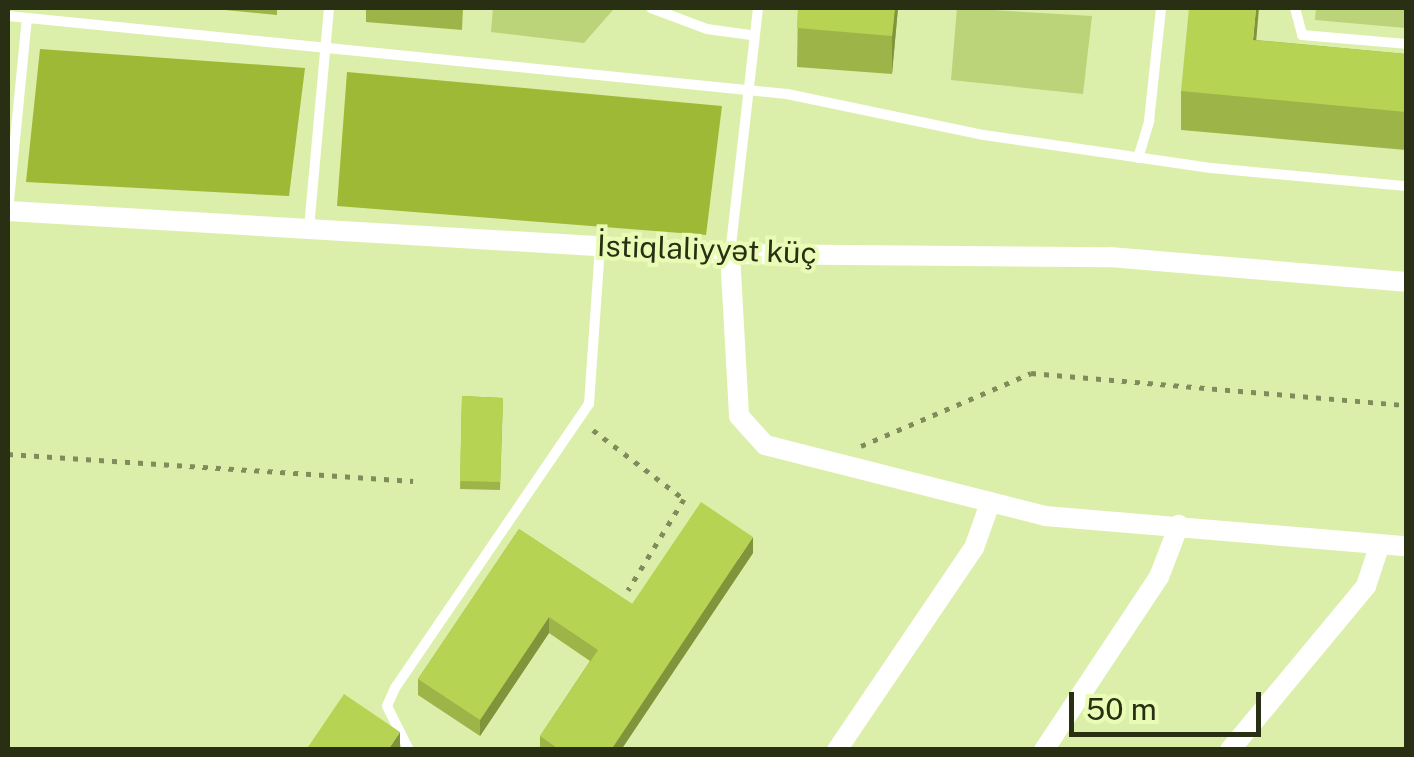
<!DOCTYPE html>
<html>
<head>
<meta charset="utf-8">
<style>
	body { margin:0 }
	#map { position:relative; width:1414px; height:757px; overflow:hidden; background:#dcefaa; font-family:"Public Sans",sans-serif }
	div>[style] { position:absolute }
	[style*='--x'] { left:calc(var(--x)*1px); top:calc(var(--y)*1px); width:calc(var(--w)*1px); rotate:calc(var(--a)*1deg) }
	.green>* { inset:0; background:#bbd379 }
	.forest>* { inset:0; background:#9db936 }
	.path>* { height:5px; margin-top:-2.5px; transform-origin:0; background:repeating-linear-gradient(90deg,#7f8c5c 0 5px,transparent 0 13px) }
	.service>* { height:10px; margin:-5px; padding:0 5px; transform-origin:5px; border-radius:5px; background:#fff }
	.minor>* { height:20px; margin:-10px; padding:0 10px; transform-origin:10px; border-radius:10px; background:#fff }
	.wall>* { inset:0; background:#9db548 }
	.shaded-wall>* { inset:0; background:#7f943b }
	.building>* { inset:0; background:#b6d354 }
	span { translate:-50% -50%; white-space:nowrap; text-align:center; line-height:1.15; -webkit-text-stroke:8px #e9fcb6; paint-order:stroke }
	.street-label { font-size:30px; color:#282f13 }
	.frame { position:absolute; inset:0; border:10px solid #282f13; pointer-events:none }
	.scale { position:absolute; left:1069px; top:692px; width:192px; height:45px; box-sizing:border-box; border:5px solid #282f13; border-top:0; padding-left:12px; font-size:30px; line-height:35px; white-space:nowrap; color:#282f13; -webkit-text-stroke:8px #e9fcb6; paint-order:stroke }
</style>
</head>
<body>
<div id="map">
	<div class="green">
		<i style="clip-path:polygon(493px 8px,608px 8px,613px 10px,584px 43px,491px 32px)"></i>
		<i style="clip-path:polygon(957px 8px,1092px 16px,1083px 94px,951px 80px)"></i>
		<i style="clip-path:polygon(1316px 8px,1406px 8px,1406px 28px,1315px 20px)"></i>
	</div>
	<div class="forest">
		<i style="clip-path:polygon(40px 49px,305px 68px,289px 196px,26px 182px)"></i>
		<i style="clip-path:polygon(347px 72px,722px 106px,706px 235px,337px 206px)"></i>
	</div>
	<div class="path">
		<i style="--x:593;--y:430;--w:114;--a:37.2"></i>
		<i style="--x:684;--y:499;--w:107;--a:121.6"></i>
		<i style="--x:861;--y:446;--w:185;--a:-23.2"></i>
		<i style="--x:1031;--y:373;--w:376;--a:4.9"></i>
		<i style="--x:8;--y:454;--w:406;--a:3.8"></i>
	</div>
	<div class="service">
		<i style="--x:651;--y:8;--w:60;--a:20.6"></i>
		<i style="--x:707;--y:29;--w:43;--a:7.9"></i>
		<i style="--x:1295;--y:8;--w:28;--a:75"></i>
		<i style="--x:1302;--y:35;--w:104;--a:4.9"></i>
		<i style="--x:8;--y:16;--w:783;--a:5.72"></i>
		<i style="--x:787;--y:94;--w:201;--a:11.8"></i>
		<i style="--x:984;--y:135;--w:229;--a:8.3"></i>
		<i style="--x:1211;--y:168;--w:196;--a:5.3"></i>
		<i style="--x:1138;--y:158;--w:39;--a:-73"></i>
		<i style="--x:1149;--y:121;--w:114;--a:-83.9"></i>
		<i style="--x:8;--y:211;--w:194;--a:-84.4"></i>
		<i style="--x:309;--y:228;--w:221;--a:-84.8"></i>
		<i style="--x:730;--y:254;--w:248;--a:-83.5"></i>
		<i style="--x:409;--y:750;--w:49;--a:-116.6"></i>
		<i style="--x:387;--y:706;--w:20;--a:-66"></i>
		<i style="--x:395;--y:688;--w:344;--a:-55.7"></i>
		<i style="--x:589;--y:404;--w:158;--a:-86"></i>
	</div>
	<div class="minor">
		<i style="--x:8;--y:211;--w:723;--a:3.41"></i>
		<i style="--x:730;--y:254;--w:380;--a:0.5"></i>
		<i style="--x:1110;--y:257;--w:297;--a:4.8"></i>
		<i style="--x:730;--y:254;--w:162;--a:86.8"></i>
		<i style="--x:739;--y:416;--w:39;--a:48"></i>
		<i style="--x:765;--y:445;--w:289;--a:14.2"></i>
		<i style="--x:1045;--y:516;--w:362;--a:4.8"></i>
		<i style="--x:837;--y:750;--w:244;--a:-55.9"></i>
		<i style="--x:974;--y:548;--w:48;--a:-70.4"></i>
		<i style="--x:1044;--y:750;--w:208;--a:-56.4"></i>
		<i style="--x:1159;--y:577;--w:56;--a:-69"></i>
		<i style="--x:1230;--y:750;--w:213;--a:-50.3"></i>
		<i style="--x:1366;--y:586;--w:44;--a:-71.6"></i>
	</div>
	<div class="wall">
		<i style="clip-path:polygon(204px 8px,277px 8px,277px 15px)"></i>
		<i style="clip-path:polygon(366px 8px,463px 8px,462px 30px,366px 22px)"></i>
		<i style="clip-path:polygon(798px 8px,898px 8px,892px 74px,797px 67px)"></i>
		<i style="clip-path:polygon(1256px 40px,1406px 54px,1406px 150px,1181px 130px,1181px 91px)"></i>
		<i style="clip-path:polygon(462px 396px,503px 398px,500px 490px,460px 489px)"></i>
		<i style="clip-path:polygon(519px 529px,632px 604px,753px 553px,621px 750px,540px 750px,540px 736px,590px 661px,549px 633px,480px 736px,418px 695px,418px 679px)"></i>
	</div>
	<div class="shaded-wall">
		<i style="clip-path:polygon(895px 8px,898px 8px,892px 74px,892px 36px)"></i>
		<i style="clip-path:polygon(1256px 8px,1259px 8px,1253px 78px,1253px 40px)"></i>
		<i style="clip-path:polygon(753px 537px,753px 553px,621px 750px,611px 750px)"></i>
		<i style="clip-path:polygon(549px 617px,549px 633px,480px 736px,480px 720px)"></i>
		<i style="clip-path:polygon(400px 732px,400px 750px,388px 750px)"></i>
	</div>
	<div class="building">
		<i style="clip-path:polygon(798px 8px,895px 8px,892px 36px,797px 28px)"></i>
		<i style="clip-path:polygon(1189px 8px,1256px 8px,1253px 40px,1406px 54px,1406px 112px,1181px 91px)"></i>
		<i style="clip-path:polygon(462px 396px,503px 398px,500px 482px,460px 481px)"></i>
		<i style="clip-path:polygon(701px 502px,753px 537px,611px 750px,560px 750px,540px 736px,598px 650px,549px 617px,480px 720px,418px 679px,519px 529px,632px 604px)"></i>
		<i style="clip-path:polygon(344px 694px,400px 732px,388px 750px,306px 750px)"></i>
	</div>
	<div class="street-label">
		<span style="left:707px;top:249px;rotate:2deg">İstiqlaliyyət küç</span>
	</div>
	<div class="frame"></div>
	<div class="scale">50 m</div>
</div>
</body>
</html>
